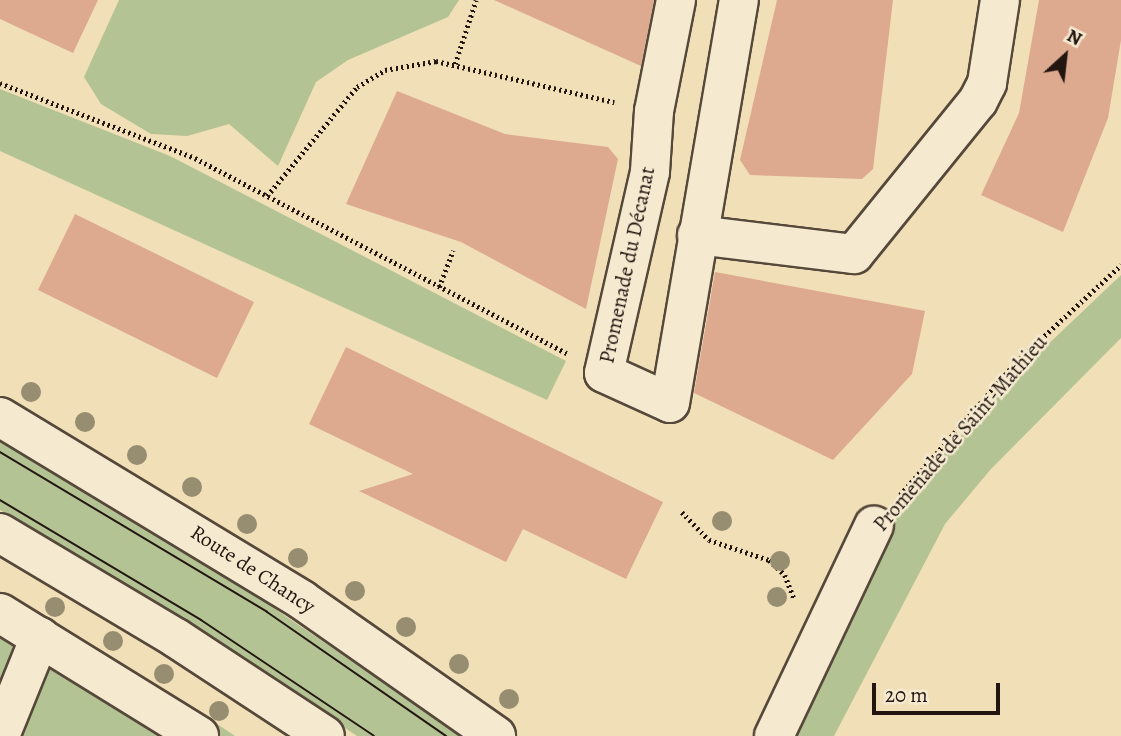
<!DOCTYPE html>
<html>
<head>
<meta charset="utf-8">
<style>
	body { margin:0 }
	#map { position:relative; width:1121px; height:736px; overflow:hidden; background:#f0dfb7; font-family:Alegreya,serif }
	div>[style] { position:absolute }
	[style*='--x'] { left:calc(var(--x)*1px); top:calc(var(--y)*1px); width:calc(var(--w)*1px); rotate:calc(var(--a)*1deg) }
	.green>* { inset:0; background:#b4c393 }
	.building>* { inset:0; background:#deaa8f }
	.path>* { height:4.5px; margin-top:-2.25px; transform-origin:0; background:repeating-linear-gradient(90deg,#231611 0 2px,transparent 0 5.5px) }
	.roads { filter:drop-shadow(2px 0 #56483a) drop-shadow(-2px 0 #56483a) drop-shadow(0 2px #56483a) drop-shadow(0 -2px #56483a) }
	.street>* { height:38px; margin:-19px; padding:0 19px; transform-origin:19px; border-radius:19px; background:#f5ead0 }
	.secondary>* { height:38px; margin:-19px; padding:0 19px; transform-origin:19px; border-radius:19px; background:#f5ead0 }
	.tram>* { height:2px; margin:-1px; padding:0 1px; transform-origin:1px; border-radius:1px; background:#231611 }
	.trees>* { width:20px; height:20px; margin:-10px; border-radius:50%; background:#978d71 }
	span { translate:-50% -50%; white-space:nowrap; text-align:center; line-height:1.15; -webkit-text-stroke:5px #f5ead0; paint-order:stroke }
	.street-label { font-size:21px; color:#231611 }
	.north { position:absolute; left:1030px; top:21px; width:70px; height:70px; -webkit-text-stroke:5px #f5ead0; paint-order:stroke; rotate:27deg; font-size:19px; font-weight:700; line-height:28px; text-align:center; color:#231611 }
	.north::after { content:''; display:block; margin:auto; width:24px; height:32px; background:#231611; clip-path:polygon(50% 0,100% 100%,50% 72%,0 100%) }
	.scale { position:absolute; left:872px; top:683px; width:128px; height:32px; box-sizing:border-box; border:4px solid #231611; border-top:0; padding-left:9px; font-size:21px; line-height:24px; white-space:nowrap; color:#231611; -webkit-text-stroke:5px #f5ead0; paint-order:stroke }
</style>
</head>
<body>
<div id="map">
	<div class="green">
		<i style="clip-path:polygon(119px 0,459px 0,448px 17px,348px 60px,316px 82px,278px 166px,229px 124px,187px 136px,151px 134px,101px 104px,84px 77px)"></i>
		<i style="clip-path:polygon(0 89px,170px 156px,566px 361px,547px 400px,0 151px)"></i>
		<i style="clip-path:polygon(1121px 275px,1121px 338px,991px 469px,945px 524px,834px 736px,788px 736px,894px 519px,943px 455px,1022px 369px)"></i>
		<i style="clip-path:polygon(0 441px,194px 554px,462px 736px,357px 736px,186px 622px,0 510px)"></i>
		<i style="clip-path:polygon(0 591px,174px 695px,235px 736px,0 736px)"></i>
	</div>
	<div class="building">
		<i style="clip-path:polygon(0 0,98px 0,73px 53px,0 19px)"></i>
		<i style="clip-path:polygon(494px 0,654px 0,641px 66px)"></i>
		<i style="clip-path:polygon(777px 0,893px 0,873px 169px,862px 179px,750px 175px,740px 160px)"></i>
		<i style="clip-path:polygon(1039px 0,1121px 0,1121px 40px,1108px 118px,1063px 232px,981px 195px,1019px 113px)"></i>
		<i style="clip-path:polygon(397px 91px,505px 134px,608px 147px,618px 159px,586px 309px,461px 242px,346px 204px)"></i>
		<i style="clip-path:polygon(75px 214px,254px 302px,217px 378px,38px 290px)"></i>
		<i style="clip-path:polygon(715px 272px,925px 311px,912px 374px,833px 460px,694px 393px)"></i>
		<i style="clip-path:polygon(346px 347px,663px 502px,626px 579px,523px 529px,506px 562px,359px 491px,413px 474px,309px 424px)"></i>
	</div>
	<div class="path">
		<i style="--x:455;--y:64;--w:67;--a:-71.8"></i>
		<i style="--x:0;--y:83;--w:209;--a:21"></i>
		<i style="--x:195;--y:158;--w:420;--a:27.7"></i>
		<i style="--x:267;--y:196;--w:141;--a:-50.5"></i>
		<i style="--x:357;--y:87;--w:33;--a:-31"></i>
		<i style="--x:385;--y:70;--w:52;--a:-10"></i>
		<i style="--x:436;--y:61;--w:183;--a:13"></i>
		<i style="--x:439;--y:287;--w:39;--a:-69"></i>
		<i style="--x:900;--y:495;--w:176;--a:-48.9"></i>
		<i style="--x:1016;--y:362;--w:143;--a:-42.7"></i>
		<i style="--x:682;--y:512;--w:39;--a:46"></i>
		<i style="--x:709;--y:540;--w:63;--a:18.4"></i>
		<i style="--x:769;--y:560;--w:22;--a:43"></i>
		<i style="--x:785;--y:575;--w:26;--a:69"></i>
	</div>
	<div class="roads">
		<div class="street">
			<i style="--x:676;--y:0;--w:113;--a:101.2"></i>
			<i style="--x:654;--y:111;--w:61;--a:93.8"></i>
			<i style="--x:650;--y:172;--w:206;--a:102.9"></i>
			<i style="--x:604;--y:373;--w:72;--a:24.4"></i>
			<i style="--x:670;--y:403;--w:409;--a:-80.3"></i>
			<i style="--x:697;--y:235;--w:158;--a:6.9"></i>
			<i style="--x:854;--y:254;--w:197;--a:-51"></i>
			<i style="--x:978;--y:101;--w:20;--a:-63"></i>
			<i style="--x:987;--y:83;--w:84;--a:-81.1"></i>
			<i style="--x:0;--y:613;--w:234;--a:31.7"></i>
			<i style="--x:0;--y:736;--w:107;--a:-68"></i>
			<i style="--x:774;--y:736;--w:233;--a:-64.6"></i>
		</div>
		<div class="secondary">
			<i style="--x:0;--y:417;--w:353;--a:31.2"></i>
			<i style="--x:302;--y:600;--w:237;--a:35"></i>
			<i style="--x:0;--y:533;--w:205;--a:30.8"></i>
			<i style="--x:176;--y:638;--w:178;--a:33.3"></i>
		</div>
	</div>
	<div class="tram">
		<i style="--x:0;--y:452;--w:311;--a:30.9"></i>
		<i style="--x:267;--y:612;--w:218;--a:34.7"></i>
		<i style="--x:0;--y:500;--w:234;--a:30.8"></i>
		<i style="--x:201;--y:620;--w:208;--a:33.8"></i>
	</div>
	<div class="trees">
		<i style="left:31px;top:392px"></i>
		<i style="left:85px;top:422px"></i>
		<i style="left:137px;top:455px"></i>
		<i style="left:192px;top:487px"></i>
		<i style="left:722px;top:521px"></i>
		<i style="left:247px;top:524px"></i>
		<i style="left:298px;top:558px"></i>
		<i style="left:780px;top:561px"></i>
		<i style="left:355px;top:591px"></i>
		<i style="left:777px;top:597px"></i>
		<i style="left:55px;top:607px"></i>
		<i style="left:406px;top:627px"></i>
		<i style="left:113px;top:641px"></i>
		<i style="left:459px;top:664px"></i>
		<i style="left:164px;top:674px"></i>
		<i style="left:509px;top:699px"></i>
		<i style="left:219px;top:711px"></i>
	</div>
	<div class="street-label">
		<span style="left:627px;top:265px;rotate:-78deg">Promenade du Décanat</span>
		<span style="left:960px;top:433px;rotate:-49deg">Promenade de Saint-Mathieu</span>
		<span style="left:253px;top:569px;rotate:33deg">Route de Chancy</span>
	</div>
	<div class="north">N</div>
	<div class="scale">20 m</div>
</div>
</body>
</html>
